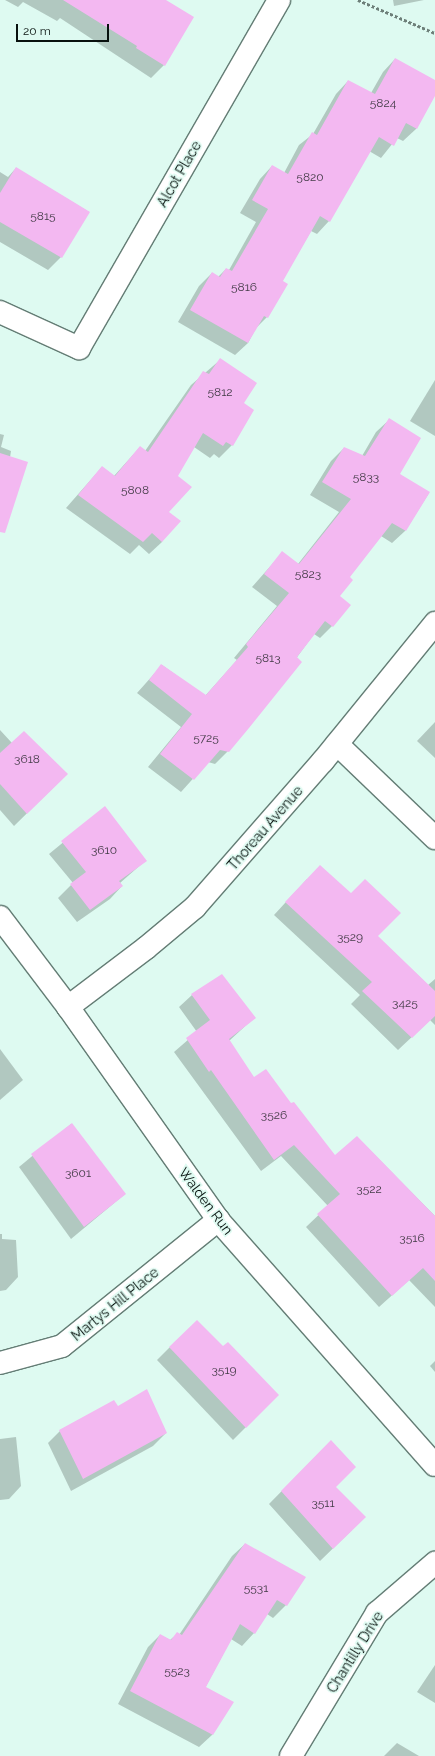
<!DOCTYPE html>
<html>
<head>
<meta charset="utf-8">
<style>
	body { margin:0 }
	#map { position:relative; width:435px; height:1756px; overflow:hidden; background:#defaf1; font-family:Raleway,sans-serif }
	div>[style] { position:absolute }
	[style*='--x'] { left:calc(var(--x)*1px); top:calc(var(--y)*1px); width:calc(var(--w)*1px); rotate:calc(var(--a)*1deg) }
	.shadow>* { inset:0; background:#0003 }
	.building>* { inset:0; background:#f3b8f1 }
	.path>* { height:2.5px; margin-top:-1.25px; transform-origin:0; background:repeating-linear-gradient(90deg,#6d7f79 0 3px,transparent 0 5px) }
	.roads { filter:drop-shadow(1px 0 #647d75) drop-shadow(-1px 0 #647d75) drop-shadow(0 1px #647d75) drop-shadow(0 -1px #647d75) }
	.minor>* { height:22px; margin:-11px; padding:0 11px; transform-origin:11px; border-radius:11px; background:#fff }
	span { translate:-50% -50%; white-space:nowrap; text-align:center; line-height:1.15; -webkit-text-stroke:3.5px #defaf1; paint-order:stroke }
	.number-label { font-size:12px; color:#433b47 }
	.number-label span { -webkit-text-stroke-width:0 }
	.street-label { font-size:14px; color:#08110e }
	.scale { position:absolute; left:16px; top:24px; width:93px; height:18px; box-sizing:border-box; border:2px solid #08110e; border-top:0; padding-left:5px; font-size:12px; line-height:14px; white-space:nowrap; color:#08110e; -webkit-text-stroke:3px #defaf1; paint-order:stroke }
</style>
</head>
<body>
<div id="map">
	<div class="shadow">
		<i style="clip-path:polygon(5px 0,159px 0,164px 65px,151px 78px,60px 18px,57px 21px,23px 2px,18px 7px)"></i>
		<i style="clip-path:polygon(393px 0,424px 0,394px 6px)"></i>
		<i style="clip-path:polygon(395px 59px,435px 81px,435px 94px,416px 129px,403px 141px,397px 138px,381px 158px,369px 151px,329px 221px,317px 234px,311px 231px,281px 282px,267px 317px,256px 328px,248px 343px,235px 355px,178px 322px,199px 286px,212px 273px,218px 277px,226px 269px,229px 270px,256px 222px,240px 213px,260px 179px,272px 166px,284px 173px,299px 145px,313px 134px,336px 94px,348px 81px,371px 93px,383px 72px)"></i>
		<i style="clip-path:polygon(16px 168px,89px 212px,61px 257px,48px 270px,0 242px,0 172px,8px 177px)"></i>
		<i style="clip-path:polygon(220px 360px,243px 403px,232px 445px,219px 458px,214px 454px,210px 458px,194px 447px,177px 476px,162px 542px,149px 554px,139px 545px,130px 554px,66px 508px,102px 467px,114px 476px,140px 447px,145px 451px,191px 385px)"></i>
		<i style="clip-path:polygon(435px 380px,435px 436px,410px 421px)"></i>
		<i style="clip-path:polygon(389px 420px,399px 474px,429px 493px,405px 531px,392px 543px,381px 536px,348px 577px,339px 596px,332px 626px,320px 638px,314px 634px,228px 751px,215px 764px,208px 762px,181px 792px,148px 767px,181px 727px,137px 693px,162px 665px,205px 696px,237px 660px,234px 658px,277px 606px,252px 587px,282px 553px,298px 564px,339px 512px,310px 495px,331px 461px,344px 448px,362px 456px,376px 432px)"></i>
		<i style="clip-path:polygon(0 434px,4px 435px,1px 447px,11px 451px,0 524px)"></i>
		<i style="clip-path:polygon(435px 722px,435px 758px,417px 741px)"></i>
		<i style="clip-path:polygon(0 730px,12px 743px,67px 774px,14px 826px,0 810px)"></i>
		<i style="clip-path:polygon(105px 808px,145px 861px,120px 883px,122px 886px,110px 899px,77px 922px,58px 898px,73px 883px,49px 854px)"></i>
		<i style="clip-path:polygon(307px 879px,377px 936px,428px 985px,435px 979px,435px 1025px,430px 1020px,398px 1050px,351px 1004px,360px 995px,274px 915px)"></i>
		<i style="clip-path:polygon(192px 995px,254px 1018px,229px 1041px,254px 1079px,290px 1104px,335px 1156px,357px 1137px,435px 1216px,435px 1307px,409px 1280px,379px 1307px,306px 1227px,328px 1206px,281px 1156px,261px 1171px,174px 1052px,197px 1032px,179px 1007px)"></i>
		<i style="clip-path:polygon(0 1049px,23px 1080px,0 1100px)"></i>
		<i style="clip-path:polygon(71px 1124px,125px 1194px,71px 1239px,19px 1167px)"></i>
		<i style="clip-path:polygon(0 1234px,2px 1234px,2px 1239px,16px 1240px,18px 1277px,6px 1290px,0 1291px)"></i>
		<i style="clip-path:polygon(170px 1347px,223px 1347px,278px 1395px,233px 1440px,157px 1360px)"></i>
		<i style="clip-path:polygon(435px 1361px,435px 1372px,430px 1366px)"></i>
		<i style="clip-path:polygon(117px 1407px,166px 1433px,153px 1446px,71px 1491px,48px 1443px,60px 1431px)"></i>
		<i style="clip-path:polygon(16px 1437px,21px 1486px,9px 1499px,0 1500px,0 1439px)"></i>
		<i style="clip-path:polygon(331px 1441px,335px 1487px,352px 1530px,320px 1561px,269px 1504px)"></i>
		<i style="clip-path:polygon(245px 1544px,286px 1605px,273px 1618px,267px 1614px,254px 1633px,242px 1646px,231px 1639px,205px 1688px,232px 1702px,212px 1735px,199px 1747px,118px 1704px,148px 1647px,160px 1635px,170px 1640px,177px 1634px,179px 1635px,232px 1556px)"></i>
		<i style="clip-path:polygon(435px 1665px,435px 1703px,417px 1692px)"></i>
		<i style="clip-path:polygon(397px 1743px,419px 1756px,384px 1756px)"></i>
	</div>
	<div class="building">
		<i style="clip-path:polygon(63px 0,166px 0,194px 17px,165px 66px,136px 48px,137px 46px)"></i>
		<i style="clip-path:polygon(395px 58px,435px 80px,435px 96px,417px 129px,406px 123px,394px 146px,379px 137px,330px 222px,320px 216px,283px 281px,288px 284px,268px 318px,264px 316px,248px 343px,190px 310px,212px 272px,220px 277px,226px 268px,232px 271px,268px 209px,252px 200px,272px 165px,288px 174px,312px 132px,317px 135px,348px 80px,375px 94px)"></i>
		<i style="clip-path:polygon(16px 167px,90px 212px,62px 258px,0 222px,0 193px)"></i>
		<i style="clip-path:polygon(220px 358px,257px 383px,244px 403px,254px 410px,233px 446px,226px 442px,223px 446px,203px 433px,178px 476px,192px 487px,169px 512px,181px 521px,162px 542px,152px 533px,143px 542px,78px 495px,102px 466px,115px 476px,140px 446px,148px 452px,203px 371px,209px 374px)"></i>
		<i style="clip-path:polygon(389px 418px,421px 438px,400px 474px,430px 492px,406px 531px,392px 523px,350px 577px,353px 580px,340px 596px,351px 605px,333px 627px,325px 621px,297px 657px,302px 662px,249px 728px,229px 752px,220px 750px,194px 780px,160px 754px,192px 714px,149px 680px,161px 664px,206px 695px,248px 647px,246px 644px,289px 593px,264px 574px,282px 551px,299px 564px,351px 499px,322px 482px,344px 447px,365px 456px)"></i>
		<i style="clip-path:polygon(0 453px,28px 462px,5px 533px,0 532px)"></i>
		<i style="clip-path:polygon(24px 731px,68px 774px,27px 814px,0 784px,0 753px)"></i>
		<i style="clip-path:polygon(105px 806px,147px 861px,119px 881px,123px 886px,90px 910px,70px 884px,86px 872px,61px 841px)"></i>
		<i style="clip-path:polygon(320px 865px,351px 893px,365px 879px,401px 913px,378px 936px,435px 991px,435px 1016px,412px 1038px,362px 991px,372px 982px,285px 902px)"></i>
		<i style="clip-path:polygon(222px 974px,256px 1018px,229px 1039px,254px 1077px,266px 1069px,291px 1103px,294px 1102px,335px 1155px,357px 1136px,435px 1216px,435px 1281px,423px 1268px,392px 1296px,317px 1214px,340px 1194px,294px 1145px,274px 1160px,211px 1070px,209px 1072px,186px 1038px,210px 1020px,191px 994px)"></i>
		<i style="clip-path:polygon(72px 1123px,126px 1194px,84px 1227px,31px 1154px)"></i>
		<i style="clip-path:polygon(197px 1320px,223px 1346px,228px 1342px,279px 1395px,246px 1428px,169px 1347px)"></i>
		<i style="clip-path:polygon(147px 1389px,167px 1433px,83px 1479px,59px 1430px,114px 1400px,118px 1406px)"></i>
		<i style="clip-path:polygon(331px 1440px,356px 1467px,336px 1487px,366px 1517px,333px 1549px,281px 1491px)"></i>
		<i style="clip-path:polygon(245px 1543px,306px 1577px,287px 1606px,277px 1600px,255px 1634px,240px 1624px,206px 1687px,234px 1702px,213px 1735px,130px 1691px,160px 1634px,171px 1640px,177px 1632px,182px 1635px)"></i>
	</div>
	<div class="path">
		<i style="--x:358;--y:0;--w:84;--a:23.2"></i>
	</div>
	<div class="roads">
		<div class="minor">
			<i style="--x:0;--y:312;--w:87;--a:24.5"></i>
			<i style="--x:79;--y:348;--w:401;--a:-60.1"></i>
			<i style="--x:337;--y:744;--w:136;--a:43.8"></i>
			<i style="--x:0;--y:917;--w:113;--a:52.9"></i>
			<i style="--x:68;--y:1007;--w:261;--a:54.8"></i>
			<i style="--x:218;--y:1220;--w:327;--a:48.5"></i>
			<i style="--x:68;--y:1007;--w:98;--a:-37.1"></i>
			<i style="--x:146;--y:948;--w:64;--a:-39.9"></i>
			<i style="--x:195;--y:907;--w:194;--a:-48.8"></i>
			<i style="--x:323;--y:761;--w:178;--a:-50.9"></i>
			<i style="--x:0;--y:1363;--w:64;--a:-15.3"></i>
			<i style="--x:62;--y:1346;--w:201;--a:-38.9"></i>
			<i style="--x:291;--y:1756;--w:167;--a:-59"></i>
			<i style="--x:377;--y:1613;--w:77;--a:-40.8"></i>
		</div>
	</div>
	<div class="number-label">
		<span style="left:383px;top:104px">5824</span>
		<span style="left:310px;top:178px">5820</span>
		<span style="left:43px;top:217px">5815</span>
		<span style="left:244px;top:288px">5816</span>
		<span style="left:220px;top:393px">5812</span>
		<span style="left:366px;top:478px">5833</span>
		<span style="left:135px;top:491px">5808</span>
		<span style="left:308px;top:575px">5823</span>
		<span style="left:268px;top:659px">5813</span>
		<span style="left:206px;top:739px">5725</span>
		<span style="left:27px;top:760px">3618</span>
		<span style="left:104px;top:851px">3610</span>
		<span style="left:350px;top:938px">3529</span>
		<span style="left:405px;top:1004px">3425</span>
		<span style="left:274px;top:1116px">3526</span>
		<span style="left:78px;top:1174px">3601</span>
		<span style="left:369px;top:1190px">3522</span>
		<span style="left:412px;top:1239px">3516</span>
		<span style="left:224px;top:1371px">3519</span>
		<span style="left:323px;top:1504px">3511</span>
		<span style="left:256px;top:1589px">5531</span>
		<span style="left:177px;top:1672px">5523</span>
	</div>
	<div class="street-label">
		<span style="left:179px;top:174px;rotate:-60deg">Alcot Place</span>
		<span style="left:265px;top:828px;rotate:-49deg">Thoreau Avenue</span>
		<span style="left:206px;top:1201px;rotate:53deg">Walden Run</span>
		<span style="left:115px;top:1304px;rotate:-39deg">Martys Hill Place</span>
		<span style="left:355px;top:1652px;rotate:-58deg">Chantilly Drive</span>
	</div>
	<div class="scale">20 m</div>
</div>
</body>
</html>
